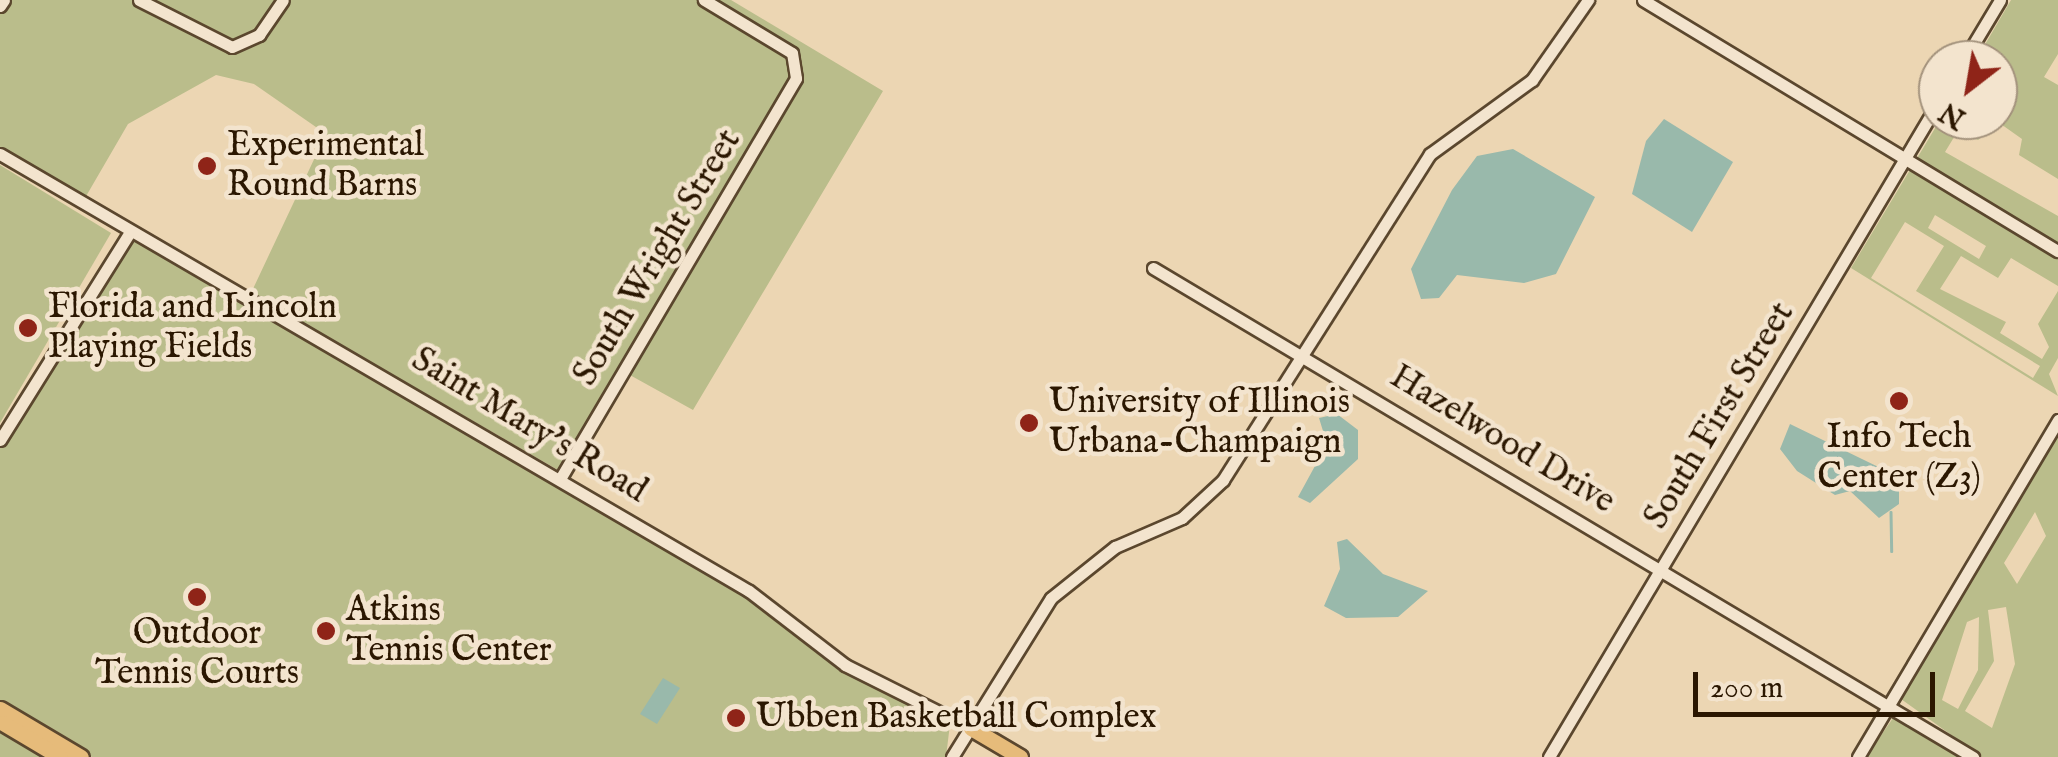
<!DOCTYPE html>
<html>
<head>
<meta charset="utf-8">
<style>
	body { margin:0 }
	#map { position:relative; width:2058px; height:757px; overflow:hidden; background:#ecd6b3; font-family:"IM FELL English",serif }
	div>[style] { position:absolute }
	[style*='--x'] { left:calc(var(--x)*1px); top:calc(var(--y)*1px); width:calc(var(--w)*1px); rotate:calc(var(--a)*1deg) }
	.green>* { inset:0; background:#babd8b }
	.water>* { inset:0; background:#99b9ab }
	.stream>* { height:2.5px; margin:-1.25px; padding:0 1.25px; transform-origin:1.25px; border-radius:1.25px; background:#99b9ab }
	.roads { filter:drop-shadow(2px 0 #5b472e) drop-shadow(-2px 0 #5b472e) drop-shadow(0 2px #5b472e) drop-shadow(0 -2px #5b472e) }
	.minor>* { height:11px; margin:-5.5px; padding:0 5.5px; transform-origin:5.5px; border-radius:5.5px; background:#f3e4ce }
	.major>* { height:15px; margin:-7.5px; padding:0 7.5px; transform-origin:7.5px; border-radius:7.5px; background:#e6bb7a }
	.dots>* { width:28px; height:28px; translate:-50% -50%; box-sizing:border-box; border:5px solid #f3e4ce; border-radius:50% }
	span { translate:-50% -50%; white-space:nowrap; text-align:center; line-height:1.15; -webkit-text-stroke:9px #f3e4ce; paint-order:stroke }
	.poi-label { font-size:35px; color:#2b1701 }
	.left { translate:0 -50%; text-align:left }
	.street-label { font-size:35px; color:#2b1701 }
	.north { position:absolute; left:1918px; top:40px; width:100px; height:100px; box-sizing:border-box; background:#f3e4ce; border:2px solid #a3927c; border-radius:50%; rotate:211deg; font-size:28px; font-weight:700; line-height:40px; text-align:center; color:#2b1701 }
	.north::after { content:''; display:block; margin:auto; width:35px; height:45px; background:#8f2418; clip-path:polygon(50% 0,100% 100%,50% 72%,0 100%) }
	.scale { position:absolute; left:1693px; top:672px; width:242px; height:45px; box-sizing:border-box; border:5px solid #2b1701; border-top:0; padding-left:12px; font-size:30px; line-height:35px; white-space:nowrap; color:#2b1701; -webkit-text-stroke:8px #f3e4ce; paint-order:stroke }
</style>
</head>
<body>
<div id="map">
	<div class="green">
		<i style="clip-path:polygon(0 0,731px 0,883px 91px,693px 410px,619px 369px,558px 470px,251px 293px,326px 134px,254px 84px,216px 75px,128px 124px,85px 198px,0 147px)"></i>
		<i style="clip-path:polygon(evenodd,2011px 0,2058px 0,2058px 54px,2044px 77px,2058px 85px,2058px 179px,2019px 155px,2022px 139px,1998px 122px,1978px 140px,1959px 129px,1945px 152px,2058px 216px,2058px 286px,2011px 258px,1998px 278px,1961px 256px,1940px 289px,2006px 322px,2000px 333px,2042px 359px,2049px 347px,2038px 324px,2058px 291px,2058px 358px,2049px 374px,2058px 396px,1851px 268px,1940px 120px,1962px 120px,1976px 133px,1984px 120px,1998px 120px,2016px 85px,1998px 60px,1976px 60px,2011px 0,1935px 215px,1986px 246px,1979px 259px,1928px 228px,1935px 215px,2011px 0,1905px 222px,1944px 246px,1916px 291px,2040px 366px,2033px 378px,1871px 278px,1905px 222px)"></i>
		<i style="clip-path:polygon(0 165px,111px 233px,0 423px)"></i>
		<i style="clip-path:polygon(133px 238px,753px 599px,840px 668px,950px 724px,946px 757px,92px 757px,0 703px,0 447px)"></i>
		<i style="clip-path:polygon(evenodd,2058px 430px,2058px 757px,1982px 757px,1901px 699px,2058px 430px,2035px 512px,2046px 536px,2017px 584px,2004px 563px,2035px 512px,2058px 430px,2006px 607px,2015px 664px,1992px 728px,1965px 711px,1994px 661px,1988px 610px,2006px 607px,2058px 430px,1979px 617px,1978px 670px,1958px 709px,1942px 700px,1967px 622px,1979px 617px)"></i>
		<i style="clip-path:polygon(1893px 718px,1902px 719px,1965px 757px,1866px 757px)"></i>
		<i style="clip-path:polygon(0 727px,51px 757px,0 757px)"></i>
	</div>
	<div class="water">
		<i style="clip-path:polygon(1664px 119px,1733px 162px,1692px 232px,1632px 194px,1646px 141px)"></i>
		<i style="clip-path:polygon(1513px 149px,1595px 197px,1556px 274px,1524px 283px,1457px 275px,1439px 298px,1421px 299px,1411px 269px,1452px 190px,1477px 156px)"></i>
		<i style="clip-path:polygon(1337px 414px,1358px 430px,1358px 459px,1310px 503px,1298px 497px,1327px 444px,1319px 418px)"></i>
		<i style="clip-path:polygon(1790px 424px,1899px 477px,1899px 504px,1879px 518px,1850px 491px,1835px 495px,1797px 471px,1780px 449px)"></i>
		<i style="clip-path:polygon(1347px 539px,1383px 574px,1428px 591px,1398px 617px,1346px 618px,1324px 606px,1340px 569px,1337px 542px)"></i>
		<i style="clip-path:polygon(663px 678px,680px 688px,657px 724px,640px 714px)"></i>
	</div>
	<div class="stream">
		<i style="--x:1891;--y:512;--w:39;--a:89"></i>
	</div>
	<div class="roads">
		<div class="minor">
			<i style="--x:139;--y:0;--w:104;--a:26.8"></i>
			<i style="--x:232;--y:47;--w:30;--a:-24"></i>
			<i style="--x:259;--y:35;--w:42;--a:-55.6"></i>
			<i style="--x:1643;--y:0;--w:485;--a:31.2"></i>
			<i style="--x:0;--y:6;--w:7;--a:-56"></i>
			<i style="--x:1964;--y:60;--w:70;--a:-59"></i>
			<i style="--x:0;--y:154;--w:867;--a:30.26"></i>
			<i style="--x:749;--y:591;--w:121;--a:37.6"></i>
			<i style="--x:845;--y:665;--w:141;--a:26.6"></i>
			<i style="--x:1153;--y:268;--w:955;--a:30.81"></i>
			<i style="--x:0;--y:440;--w:245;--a:-58"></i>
			<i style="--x:560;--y:479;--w:465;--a:-59.5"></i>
			<i style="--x:796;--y:78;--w:25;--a:-99"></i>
			<i style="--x:792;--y:53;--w:103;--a:-148.9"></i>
			<i style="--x:952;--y:757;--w:187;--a:-58.1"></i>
			<i style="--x:1051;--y:598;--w:82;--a:-38.6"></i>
			<i style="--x:1115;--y:547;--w:73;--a:-23.4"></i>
			<i style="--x:1182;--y:518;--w:56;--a:-42.8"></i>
			<i style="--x:1223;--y:480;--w:386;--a:-57.6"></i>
			<i style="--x:1430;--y:154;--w:126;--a:-36"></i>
			<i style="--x:1532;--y:80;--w:98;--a:-55"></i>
			<i style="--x:1549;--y:757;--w:761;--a:-59.26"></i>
			<i style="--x:1858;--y:757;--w:392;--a:-59.3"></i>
		</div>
		<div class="major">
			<i style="--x:0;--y:709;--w:94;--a:30.7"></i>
			<i style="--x:3;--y:723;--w:66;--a:30.8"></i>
			<i style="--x:971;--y:728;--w:57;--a:30.6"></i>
		</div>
	</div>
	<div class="dots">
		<i style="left:207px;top:166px;background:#8f2418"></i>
		<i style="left:28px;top:328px;background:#8f2418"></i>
		<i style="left:1899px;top:401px;background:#8f2418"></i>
		<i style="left:1029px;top:423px;background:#8f2418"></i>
		<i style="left:197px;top:597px;background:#8f2418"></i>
		<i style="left:326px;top:631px;background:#8f2418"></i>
		<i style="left:736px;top:718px;background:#8f2418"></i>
	</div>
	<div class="poi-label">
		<span class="left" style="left:227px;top:166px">Experimental<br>Round Barns</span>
		<span class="left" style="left:48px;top:328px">Florida and Lincoln<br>Playing Fields</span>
		<span class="left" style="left:1049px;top:423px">University of Illinois<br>Urbana-Champaign</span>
		<span style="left:1899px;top:458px">Info Tech<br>Center (Z3)</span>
		<span class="left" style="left:346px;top:631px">Atkins<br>Tennis Center</span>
		<span style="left:197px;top:654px">Outdoor<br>Tennis Courts</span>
		<span class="left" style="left:756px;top:718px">Ubben Basketball Complex</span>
	</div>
	<div class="street-label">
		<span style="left:658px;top:258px;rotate:-59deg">South Wright Street</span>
		<span style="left:1720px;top:416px;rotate:-59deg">South First Street</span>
		<span style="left:529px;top:426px;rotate:31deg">Saint Mary's Road</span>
		<span style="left:1502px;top:440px;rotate:31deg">Hazelwood Drive</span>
	</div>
	<div class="north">N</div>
	<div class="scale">200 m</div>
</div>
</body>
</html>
